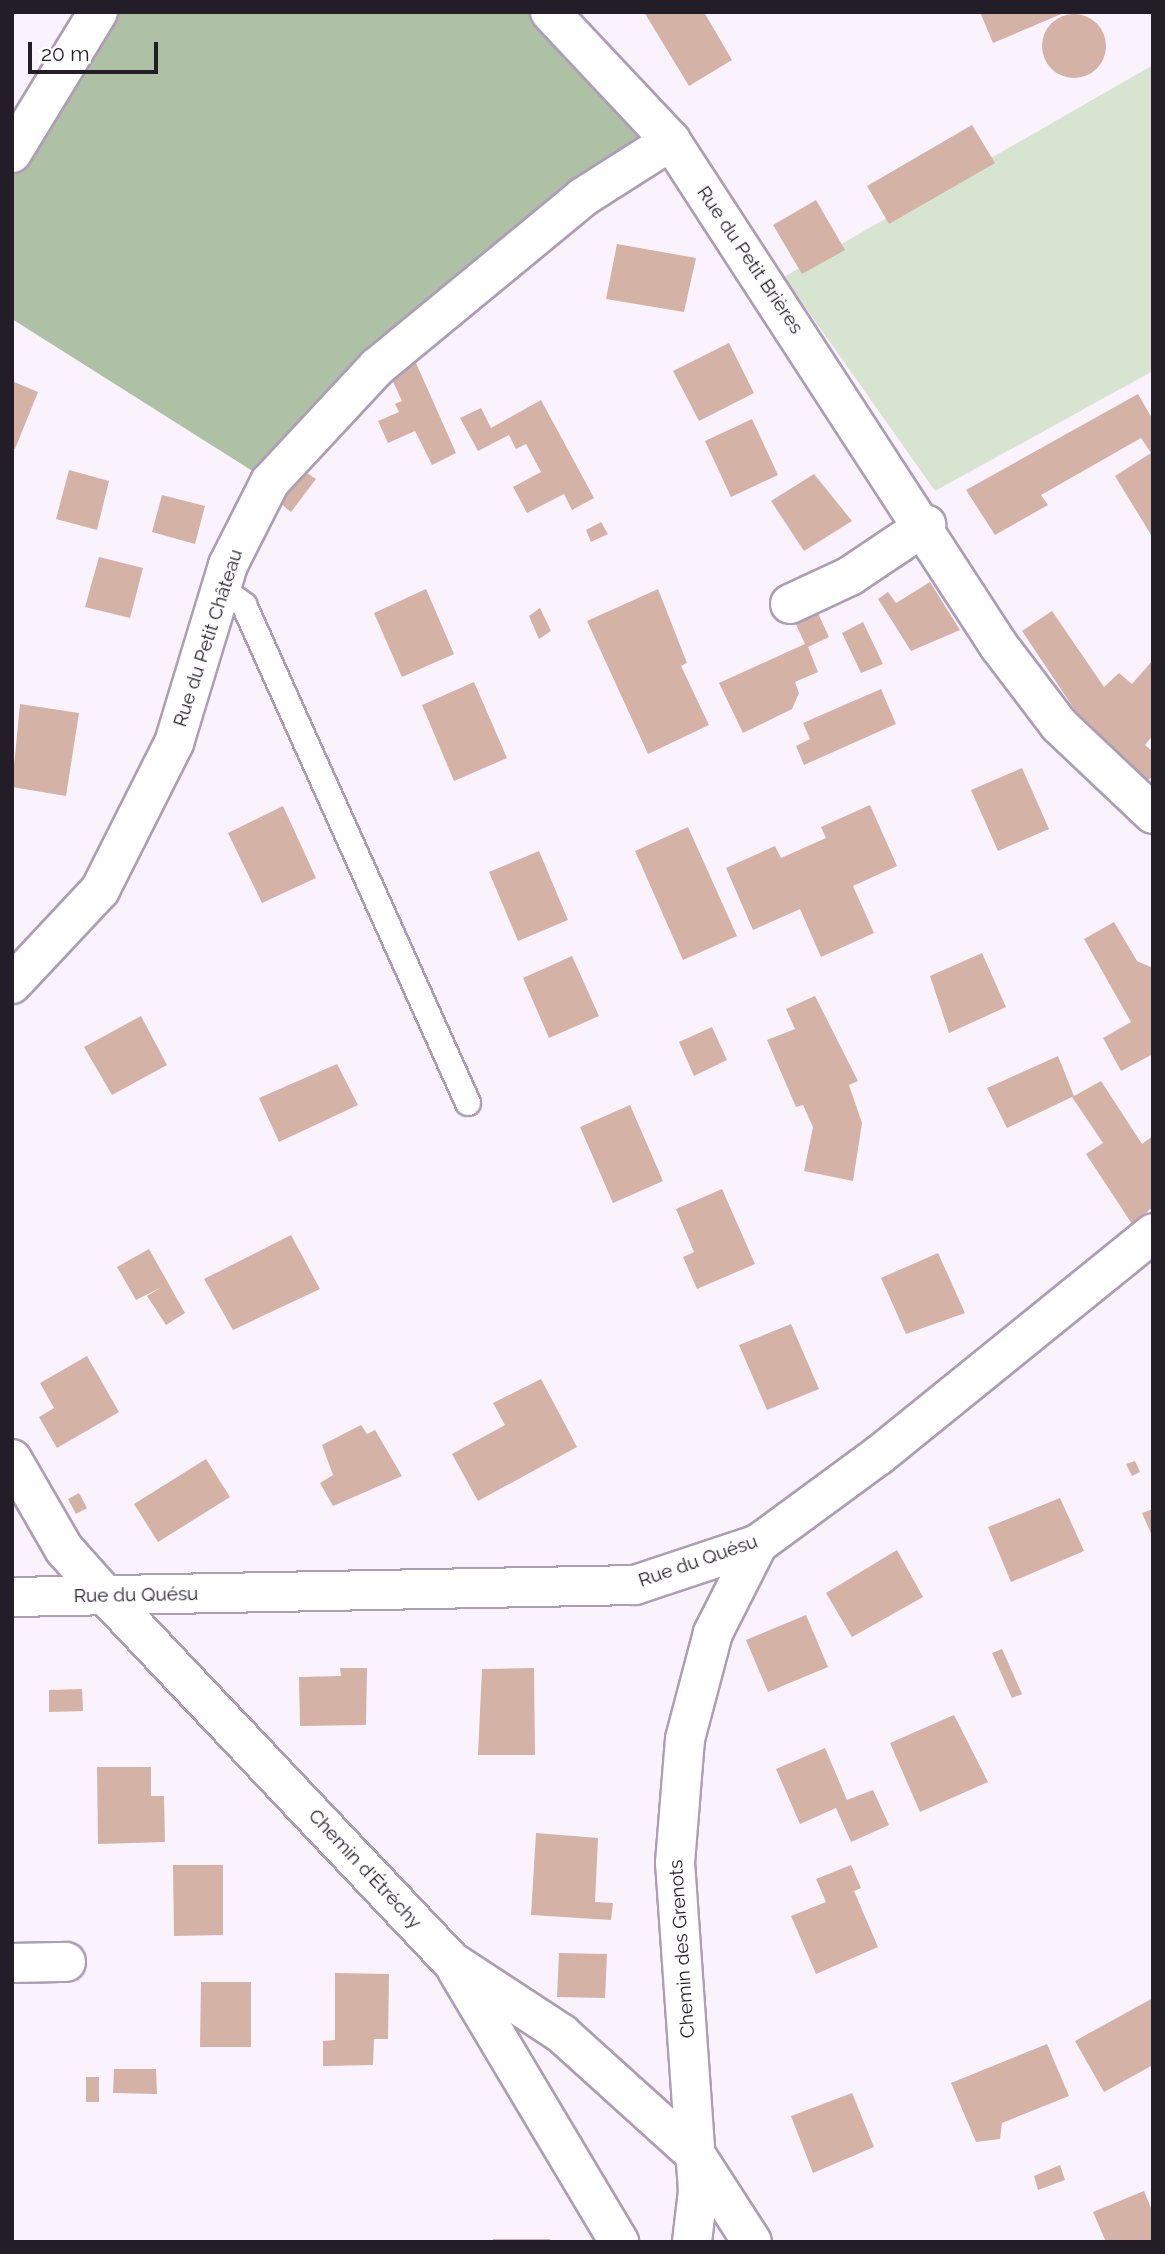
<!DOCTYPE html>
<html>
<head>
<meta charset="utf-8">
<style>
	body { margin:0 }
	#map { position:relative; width:1165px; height:2254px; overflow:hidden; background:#faf3fe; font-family:Raleway,sans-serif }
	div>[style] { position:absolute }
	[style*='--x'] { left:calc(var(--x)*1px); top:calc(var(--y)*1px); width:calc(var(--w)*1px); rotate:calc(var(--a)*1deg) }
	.green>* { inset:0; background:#d6e4d0 }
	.forest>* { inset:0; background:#aec1a5 }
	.building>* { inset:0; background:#d4b2a5 }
	.round { border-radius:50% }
	.roads { filter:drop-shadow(2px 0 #ad9db6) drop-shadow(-2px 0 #ad9db6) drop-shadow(0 2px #ad9db6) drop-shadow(0 -2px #ad9db6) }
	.service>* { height:24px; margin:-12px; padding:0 12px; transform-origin:12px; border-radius:12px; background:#fff }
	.minor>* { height:38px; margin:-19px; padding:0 19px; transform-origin:19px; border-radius:19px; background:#fff }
	.secondary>* { height:38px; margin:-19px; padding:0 19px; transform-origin:19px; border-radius:19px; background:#fff }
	span { translate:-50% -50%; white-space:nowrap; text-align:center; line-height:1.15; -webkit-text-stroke:6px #fff; paint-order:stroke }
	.street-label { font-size:19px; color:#231d27 }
	.frame { position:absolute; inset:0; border:14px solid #231d27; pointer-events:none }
	.scale { position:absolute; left:28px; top:42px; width:130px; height:32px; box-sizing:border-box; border:4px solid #231d27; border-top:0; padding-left:9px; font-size:21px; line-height:24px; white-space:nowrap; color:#231d27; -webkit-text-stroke:5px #fff; paint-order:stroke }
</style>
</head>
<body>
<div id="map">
	<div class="green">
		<i style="clip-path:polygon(1153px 65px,1153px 371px,935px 491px,784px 277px)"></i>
	</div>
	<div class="forest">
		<i style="clip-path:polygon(111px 12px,550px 12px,671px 141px,270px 482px,12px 319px,12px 163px)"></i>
	</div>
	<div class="building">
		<i style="clip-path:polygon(644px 12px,704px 12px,732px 60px,689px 86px)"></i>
		<i style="clip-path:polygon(980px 12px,1066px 12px,993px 43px)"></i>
		<i class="round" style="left:1042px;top:14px;width:64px;height:64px"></i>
		<i style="clip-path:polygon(972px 125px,995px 163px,889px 224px,867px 186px)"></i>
		<i style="clip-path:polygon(816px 200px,845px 250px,802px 274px,773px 225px)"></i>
		<i style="clip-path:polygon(617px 244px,696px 258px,684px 312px,606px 299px)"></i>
		<i style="clip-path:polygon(729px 343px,754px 393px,699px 421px,673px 371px)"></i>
		<i style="clip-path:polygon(412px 354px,456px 453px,432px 465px,415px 431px,388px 443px,378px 421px,399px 412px,395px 404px,402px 401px,389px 373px)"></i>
		<i style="clip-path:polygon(12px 381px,38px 392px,15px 449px,12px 448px)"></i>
		<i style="clip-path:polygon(1138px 394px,1153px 420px,1153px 538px,1115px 476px,1151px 453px,1141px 438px,1041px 495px,1048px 505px,995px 535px,966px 490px)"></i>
		<i style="clip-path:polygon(541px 400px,594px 498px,572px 510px,564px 494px,527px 513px,513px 487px,541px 472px,526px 444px,516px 449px,509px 435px,478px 451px,460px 418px,481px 408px,491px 428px)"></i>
		<i style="clip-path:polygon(752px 419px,778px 475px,731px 497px,705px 441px)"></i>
		<i style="clip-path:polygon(298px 467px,316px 479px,291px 512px,276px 500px)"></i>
		<i style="clip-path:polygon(69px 470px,109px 481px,97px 530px,56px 519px)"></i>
		<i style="clip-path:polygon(814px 474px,852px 521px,804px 551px,771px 501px)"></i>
		<i style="clip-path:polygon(162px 495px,205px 506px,195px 544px,152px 532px)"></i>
		<i style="clip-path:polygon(601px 522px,608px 534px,591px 542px,586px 530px)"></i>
		<i style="clip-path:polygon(99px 557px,143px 568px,130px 618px,85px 607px)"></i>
		<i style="clip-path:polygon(930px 582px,960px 630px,911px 651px,878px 599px,888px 592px,896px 603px)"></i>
		<i style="clip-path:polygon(426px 589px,454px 654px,402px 677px,374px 613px)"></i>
		<i style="clip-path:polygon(658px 589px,687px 663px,681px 666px,709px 725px,648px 754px,587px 621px)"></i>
		<i style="clip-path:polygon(540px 608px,551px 631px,539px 639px,529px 616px)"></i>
		<i style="clip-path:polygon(816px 609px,829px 637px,808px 647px,818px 672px,795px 682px,799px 693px,792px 709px,743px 733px,719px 683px,805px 644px,794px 620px)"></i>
		<i style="clip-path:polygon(1052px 611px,1104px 687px,1119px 673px,1132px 684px,1153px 660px,1153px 735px,1145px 745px,1153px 752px,1153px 776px,1145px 783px,1091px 734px,1022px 631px)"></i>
		<i style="clip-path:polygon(863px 622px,883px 664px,861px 673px,842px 633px)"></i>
		<i style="clip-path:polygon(474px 682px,507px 758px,454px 781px,422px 705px)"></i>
		<i style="clip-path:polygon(881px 689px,896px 724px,804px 765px,796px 746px,810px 739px,803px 723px)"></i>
		<i style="clip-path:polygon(20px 704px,79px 713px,66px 796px,12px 787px)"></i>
		<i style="clip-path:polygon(1022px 768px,1049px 829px,998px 851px,971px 790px)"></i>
		<i style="clip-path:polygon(870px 805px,897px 866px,853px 886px,874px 933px,821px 957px,800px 909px,753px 930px,726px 868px,775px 846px,781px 858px,826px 838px,821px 827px)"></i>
		<i style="clip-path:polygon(283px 806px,316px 878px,262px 903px,228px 833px)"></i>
		<i style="clip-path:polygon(688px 827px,737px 936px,683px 960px,635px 851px)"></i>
		<i style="clip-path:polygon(539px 851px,568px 920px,518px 941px,489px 872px)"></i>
		<i style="clip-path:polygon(1114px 922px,1137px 961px,1153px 968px,1153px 1054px,1121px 1071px,1103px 1038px,1131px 1022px,1084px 939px)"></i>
		<i style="clip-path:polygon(982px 953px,1006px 1007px,949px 1033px,930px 976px)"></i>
		<i style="clip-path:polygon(572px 956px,599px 1016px,549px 1038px,523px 978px)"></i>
		<i style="clip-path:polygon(815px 996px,858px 1081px,849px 1085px,862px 1123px,853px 1181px,804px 1171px,813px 1127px,803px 1105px,796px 1107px,767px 1040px,795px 1029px,786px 1009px)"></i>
		<i style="clip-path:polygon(141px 1016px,167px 1065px,112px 1095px,84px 1047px)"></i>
		<i style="clip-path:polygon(712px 1027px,727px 1060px,694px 1076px,679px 1042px)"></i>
		<i style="clip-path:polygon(1058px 1056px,1074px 1096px,1101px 1081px,1142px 1144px,1153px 1136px,1153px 1207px,1132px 1224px,1086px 1154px,1103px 1143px,1072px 1097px,1007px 1128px,987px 1088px)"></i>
		<i style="clip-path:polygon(337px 1064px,358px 1105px,279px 1142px,259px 1098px)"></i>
		<i style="clip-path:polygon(630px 1105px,663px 1181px,613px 1203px,580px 1127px)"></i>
		<i style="clip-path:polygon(722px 1189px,755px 1264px,697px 1289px,683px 1257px,694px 1252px,676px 1209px)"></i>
		<i style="clip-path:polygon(291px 1235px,320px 1289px,233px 1330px,204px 1279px)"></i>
		<i style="clip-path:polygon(149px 1249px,185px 1313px,166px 1325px,147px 1296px,162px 1287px,136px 1300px,117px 1267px)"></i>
		<i style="clip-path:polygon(938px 1253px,965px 1313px,906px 1334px,881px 1278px)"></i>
		<i style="clip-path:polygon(791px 1324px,819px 1389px,767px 1410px,739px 1345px)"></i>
		<i style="clip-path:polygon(87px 1356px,119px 1412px,57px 1448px,39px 1417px,54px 1408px,40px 1383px)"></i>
		<i style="clip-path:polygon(541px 1379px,577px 1447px,478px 1501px,452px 1454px,505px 1425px,493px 1403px)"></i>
		<i style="clip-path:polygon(361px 1425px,367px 1434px,375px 1430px,402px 1476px,333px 1506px,320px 1483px,333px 1475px,322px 1445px)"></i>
		<i style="clip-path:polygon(206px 1459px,230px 1497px,158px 1542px,134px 1504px)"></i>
		<i style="clip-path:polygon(1135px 1461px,1140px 1472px,1132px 1476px,1126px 1464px)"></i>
		<i style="clip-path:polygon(79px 1493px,87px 1508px,76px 1514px,68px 1499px)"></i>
		<i style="clip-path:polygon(1060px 1498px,1084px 1551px,1011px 1582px,988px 1527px)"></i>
		<i style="clip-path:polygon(1153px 1509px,1153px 1538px,1142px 1513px)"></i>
		<i style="clip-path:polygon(897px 1550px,923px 1597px,852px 1637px,826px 1593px)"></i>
		<i style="clip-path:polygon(806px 1615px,828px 1667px,768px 1692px,746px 1640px)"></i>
		<i style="clip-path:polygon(1002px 1649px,1022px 1694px,1012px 1698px,992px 1653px)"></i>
		<i style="clip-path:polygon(340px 1668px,367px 1668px,366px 1725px,300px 1726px,299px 1677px,341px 1676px)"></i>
		<i style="clip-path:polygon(534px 1668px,535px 1755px,478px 1755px,482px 1669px)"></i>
		<i style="clip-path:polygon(82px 1689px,83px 1711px,49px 1712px,49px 1690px)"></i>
		<i style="clip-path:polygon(954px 1715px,988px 1782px,920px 1812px,890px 1743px)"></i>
		<i style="clip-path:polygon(825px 1748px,847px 1800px,873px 1790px,889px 1825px,851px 1842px,836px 1808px,800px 1824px,776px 1769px)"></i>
		<i style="clip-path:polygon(97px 1767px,151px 1767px,151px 1796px,164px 1796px,165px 1842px,98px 1844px)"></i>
		<i style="clip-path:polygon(536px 1833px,598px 1838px,595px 1902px,613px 1903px,611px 1920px,531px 1915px)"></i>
		<i style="clip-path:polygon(173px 1865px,223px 1865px,223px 1935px,174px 1936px)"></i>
		<i style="clip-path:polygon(851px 1865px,861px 1888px,854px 1891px,878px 1947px,816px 1974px,791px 1916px,826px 1902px,816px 1879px)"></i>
		<i style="clip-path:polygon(559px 1953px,607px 1954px,605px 1998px,557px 1997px)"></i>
		<i style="clip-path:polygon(335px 1973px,389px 1974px,388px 2039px,374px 2039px,373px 2065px,323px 2066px,323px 2041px,335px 2040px)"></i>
		<i style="clip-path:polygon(201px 1982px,251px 1982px,251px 2047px,200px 2047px)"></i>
		<i style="clip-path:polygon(1153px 1998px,1153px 2065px,1104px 2092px,1075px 2041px)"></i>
		<i style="clip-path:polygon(1047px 2044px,1069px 2096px,1002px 2123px,1000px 2139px,976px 2142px,951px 2083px)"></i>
		<i style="clip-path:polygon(114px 2069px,156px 2069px,157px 2094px,113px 2093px)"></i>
		<i style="clip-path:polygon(86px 2077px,99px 2077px,99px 2102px,86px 2102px)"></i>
		<i style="clip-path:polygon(852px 2093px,874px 2147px,813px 2173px,791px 2116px)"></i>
		<i style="clip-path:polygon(1060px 2165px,1065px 2180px,1038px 2190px,1034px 2176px)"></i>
		<i style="clip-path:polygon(1144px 2191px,1153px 2213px,1153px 2242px,1106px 2242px,1093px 2212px)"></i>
		<i style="clip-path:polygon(493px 2239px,550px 2239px,550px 2242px,493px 2242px)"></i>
	</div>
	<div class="roads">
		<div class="service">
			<i style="--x:221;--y:588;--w:29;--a:36"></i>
			<i style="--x:244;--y:605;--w:546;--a:65.78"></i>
		</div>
		<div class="minor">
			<i style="--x:550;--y:12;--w:177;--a:46.8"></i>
			<i style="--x:671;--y:141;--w:602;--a:57"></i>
			<i style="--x:999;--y:646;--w:99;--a:52.8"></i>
			<i style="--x:1059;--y:725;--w:129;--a:43.4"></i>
			<i style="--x:790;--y:604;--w:66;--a:-25"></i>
			<i style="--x:850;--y:576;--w:92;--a:-33.9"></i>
			<i style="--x:12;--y:984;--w:129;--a:-46.9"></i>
			<i style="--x:100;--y:890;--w:165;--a:-63.3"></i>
			<i style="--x:174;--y:743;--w:186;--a:-73.1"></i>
			<i style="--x:228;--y:565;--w:93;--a:-63.2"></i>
			<i style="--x:270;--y:482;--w:157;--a:-47.1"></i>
			<i style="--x:377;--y:367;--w:267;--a:-39.5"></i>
			<i style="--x:583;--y:197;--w:104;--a:-32.5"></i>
			<i style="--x:12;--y:1459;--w:104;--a:60"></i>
			<i style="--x:64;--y:1549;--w:63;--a:48.2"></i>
			<i style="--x:106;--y:1596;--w:502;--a:46.61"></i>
			<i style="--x:451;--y:1961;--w:133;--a:33.3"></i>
			<i style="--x:562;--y:2034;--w:181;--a:42.1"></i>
			<i style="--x:696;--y:2155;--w:103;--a:57.2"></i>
			<i style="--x:12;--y:1597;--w:623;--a:-1.1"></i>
			<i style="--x:635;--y:1585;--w:130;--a:-18.4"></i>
			<i style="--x:758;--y:1544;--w:149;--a:-36.3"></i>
			<i style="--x:878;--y:1456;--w:354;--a:-39"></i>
			<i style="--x:12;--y:1963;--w:54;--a:-1.1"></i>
			<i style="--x:457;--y:1970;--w:317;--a:59.2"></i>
			<i style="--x:692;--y:2242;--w:51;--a:-83.3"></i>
			<i style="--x:698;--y:2191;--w:329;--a:-94"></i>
			<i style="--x:675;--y:1863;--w:124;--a:-85.4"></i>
			<i style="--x:685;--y:1739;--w:110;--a:-75.2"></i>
			<i style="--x:713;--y:1633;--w:100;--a:-63.2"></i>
		</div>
		<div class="secondary">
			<i style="--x:12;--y:153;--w:165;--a:-58.6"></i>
		</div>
	</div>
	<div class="street-label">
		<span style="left:750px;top:260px;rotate:56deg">Rue du Petit Brières</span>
		<span style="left:208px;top:638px;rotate:-72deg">Rue du Petit Château</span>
		<span style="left:698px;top:1561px;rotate:-19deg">Rue du Quésu</span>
		<span style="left:136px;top:1595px;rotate:-1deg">Rue du Quésu</span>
		<span style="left:365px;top:1869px;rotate:47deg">Chemin d'Étréchy</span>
		<span style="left:682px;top:1949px;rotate:-94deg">Chemin des Grenots</span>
	</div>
	<div class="frame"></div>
	<div class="scale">20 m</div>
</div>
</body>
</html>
